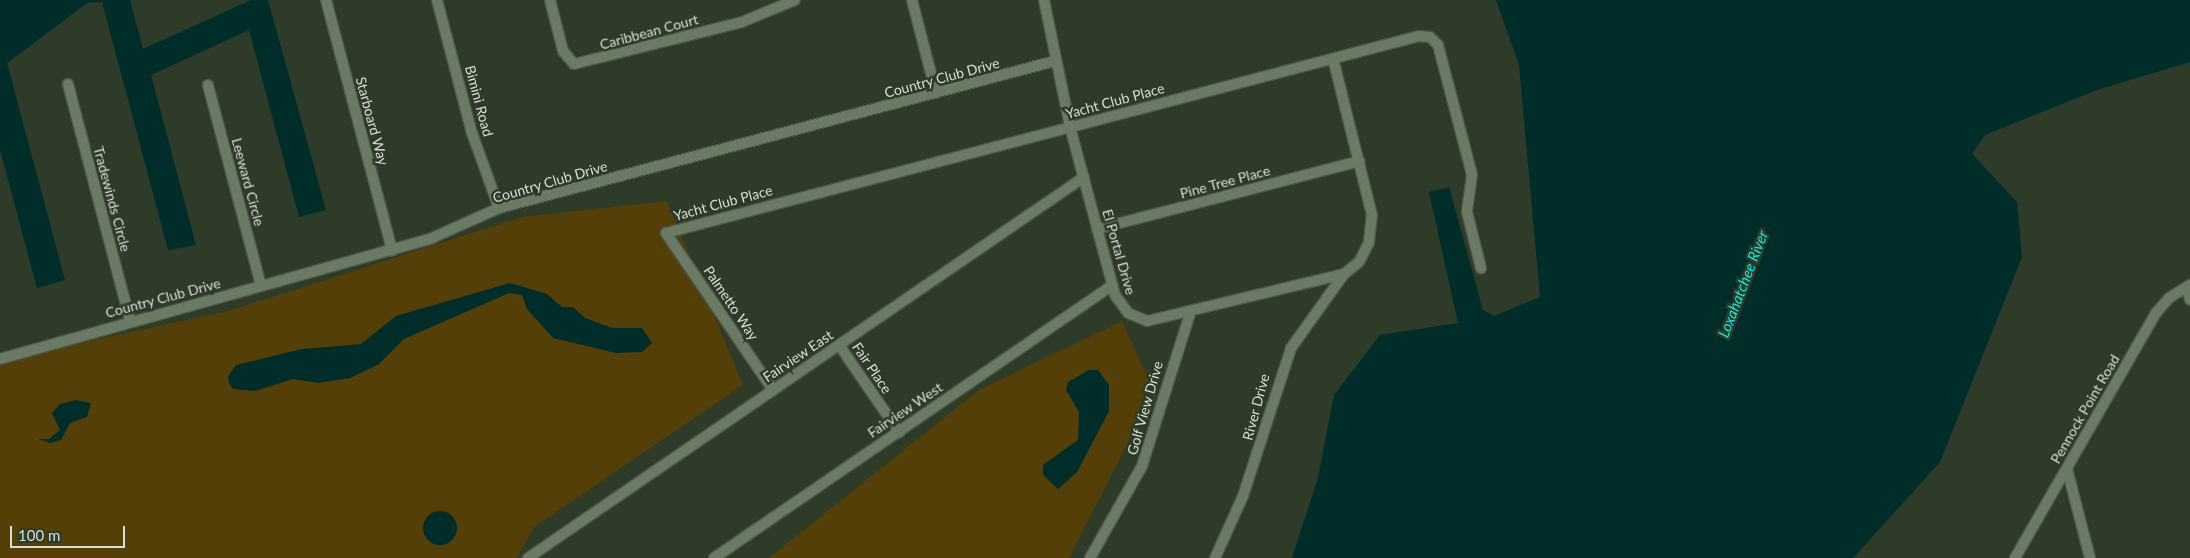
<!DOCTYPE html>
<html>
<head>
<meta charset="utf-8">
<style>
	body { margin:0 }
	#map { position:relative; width:2190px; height:558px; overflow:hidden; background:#2e3b28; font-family:Lato,sans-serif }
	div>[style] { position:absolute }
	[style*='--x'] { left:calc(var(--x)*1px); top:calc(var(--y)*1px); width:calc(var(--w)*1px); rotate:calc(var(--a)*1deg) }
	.green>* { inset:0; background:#543f08 }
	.water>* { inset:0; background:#002c29 }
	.round { border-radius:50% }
	.roads { filter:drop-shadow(1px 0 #4c5748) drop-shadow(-1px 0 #4c5748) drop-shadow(0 1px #4c5748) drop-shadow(0 -1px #4c5748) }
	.minor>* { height:10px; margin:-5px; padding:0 5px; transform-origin:5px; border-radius:5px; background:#6b7a64 }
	span { translate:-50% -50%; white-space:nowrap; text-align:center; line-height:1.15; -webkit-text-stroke:5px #2e3b28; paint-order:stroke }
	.street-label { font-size:14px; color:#d7dfd4 }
	.water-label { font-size:15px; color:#0dece0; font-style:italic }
	.scale { position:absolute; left:10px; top:526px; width:115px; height:22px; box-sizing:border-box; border:2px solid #d7dfd4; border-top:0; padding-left:6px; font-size:15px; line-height:18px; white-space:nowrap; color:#d7dfd4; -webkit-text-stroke:4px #2e3b28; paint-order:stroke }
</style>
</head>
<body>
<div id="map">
	<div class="green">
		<i style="clip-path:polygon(667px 201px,743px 385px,534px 527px,517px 558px,0 558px,0 360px,228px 311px,522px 217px)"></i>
		<i style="clip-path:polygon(1122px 321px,1154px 392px,1069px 558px,769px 558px,979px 390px)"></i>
	</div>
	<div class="water">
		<i style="clip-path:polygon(0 0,130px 0,143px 49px,251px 0,268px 0,326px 210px,299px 217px,249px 30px,151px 75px,196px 245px,168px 250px,102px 2px,87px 3px,7px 63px,65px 280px,37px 288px,0 150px)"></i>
		<i style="clip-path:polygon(1496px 0,2190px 0,2190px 62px,2097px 90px,1985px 135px,1972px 154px,2017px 202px,2022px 257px,1940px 462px,1853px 558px,1292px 558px,1318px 478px,1334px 395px,1380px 335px,1458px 323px,1429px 192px,1449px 187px,1483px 310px,1494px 316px,1540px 297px,1519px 65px)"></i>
		<i style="clip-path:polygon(510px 283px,547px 294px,562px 307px,573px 307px,585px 318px,612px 328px,642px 328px,652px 343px,642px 352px,616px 353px,553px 338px,527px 309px,522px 295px,509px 293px,404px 339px,379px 364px,350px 378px,319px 383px,293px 379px,255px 391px,233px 389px,229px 383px,228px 377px,236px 365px,302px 349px,361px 344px,396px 316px)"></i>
		<i style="clip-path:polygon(1089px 370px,1098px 370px,1109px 385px,1109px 411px,1077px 472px,1058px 489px,1043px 475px,1043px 465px,1078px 440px,1079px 412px,1066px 390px,1068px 382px)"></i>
		<i style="clip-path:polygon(76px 400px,91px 403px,87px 417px,70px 423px,61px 440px,50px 443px,38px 439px,49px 439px,60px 430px,52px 413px,60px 404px)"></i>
		<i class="round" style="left:423px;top:511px;width:34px;height:34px"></i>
	</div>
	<div class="roads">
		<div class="minor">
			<i style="--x:326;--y:0;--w:259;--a:75.2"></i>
			<i style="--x:437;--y:0;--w:138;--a:75.3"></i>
			<i style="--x:472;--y:133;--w:80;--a:70.2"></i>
			<i style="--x:550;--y:0;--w:53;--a:75.7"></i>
			<i style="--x:563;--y:51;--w:17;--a:50"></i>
			<i style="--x:574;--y:64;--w:173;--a:-14"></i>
			<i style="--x:742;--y:22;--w:57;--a:-22.5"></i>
			<i style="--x:912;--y:0;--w:96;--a:75.5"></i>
			<i style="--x:1044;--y:0;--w:130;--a:78.4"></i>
			<i style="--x:1070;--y:127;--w:174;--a:75"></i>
			<i style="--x:1115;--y:295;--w:22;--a:54"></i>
			<i style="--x:1128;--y:313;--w:21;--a:23"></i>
			<i style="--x:1147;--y:321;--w:203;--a:-13.4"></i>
			<i style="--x:1344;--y:274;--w:19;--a:-39"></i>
			<i style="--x:1359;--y:262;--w:22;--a:-63"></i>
			<i style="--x:1369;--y:242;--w:27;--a:-84"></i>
			<i style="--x:1372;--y:215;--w:161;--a:-104"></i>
			<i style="--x:68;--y:84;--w:245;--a:75.3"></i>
			<i style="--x:208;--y:85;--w:207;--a:75.2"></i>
			<i style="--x:1097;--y:229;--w:271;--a:-14.5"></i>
			<i style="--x:2187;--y:287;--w:13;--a:77"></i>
			<i style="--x:839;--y:345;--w:106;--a:55.4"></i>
			<i style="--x:0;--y:359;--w:449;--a:-15.6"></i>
			<i style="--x:432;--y:238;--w:73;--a:-24.1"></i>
			<i style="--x:499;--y:208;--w:575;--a:-14.81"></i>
			<i style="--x:773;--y:390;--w:190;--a:-124.3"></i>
			<i style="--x:666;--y:233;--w:778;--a:-14.66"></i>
			<i style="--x:1419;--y:36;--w:11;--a:5"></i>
			<i style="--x:1430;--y:37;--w:11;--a:45"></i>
			<i style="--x:1438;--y:45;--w:134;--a:75.3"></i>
			<i style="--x:1472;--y:175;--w:37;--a:98"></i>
			<i style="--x:1467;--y:212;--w:58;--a:76"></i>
			<i style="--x:2067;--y:469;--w:92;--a:75.5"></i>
			<i style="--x:528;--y:558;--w:674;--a:-34.42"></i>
			<i style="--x:714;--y:558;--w:483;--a:-34.4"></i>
			<i style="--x:1090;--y:558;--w:106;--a:-60.5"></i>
			<i style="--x:1142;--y:466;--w:159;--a:-72.5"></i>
			<i style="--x:1215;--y:558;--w:68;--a:-65.7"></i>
			<i style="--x:1243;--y:496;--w:156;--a:-72"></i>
			<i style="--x:1291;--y:348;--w:91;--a:-54.4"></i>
			<i style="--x:2015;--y:558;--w:283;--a:-60.1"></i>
			<i style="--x:2156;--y:313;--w:20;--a:-49"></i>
			<i style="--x:2169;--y:298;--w:25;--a:-32"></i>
		</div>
	</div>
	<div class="street-label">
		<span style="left:649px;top:32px;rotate:-15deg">Caribbean Court</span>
		<span style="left:942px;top:78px;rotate:-15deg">Country Club Drive</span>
		<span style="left:479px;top:101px;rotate:75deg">Bimini Road</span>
		<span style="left:1115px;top:101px;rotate:-15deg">Yacht Club Place</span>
		<span style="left:372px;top:121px;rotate:75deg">Starboard Way</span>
		<span style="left:248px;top:182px;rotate:75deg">Leeward Circle</span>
		<span style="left:550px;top:182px;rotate:-16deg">Country Club Drive</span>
		<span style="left:1225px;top:182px;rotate:-15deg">Pine Tree Place</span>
		<span style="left:112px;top:199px;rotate:75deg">Tradewinds Circle</span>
		<span style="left:723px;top:203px;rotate:-15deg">Yacht Club Place</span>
		<span style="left:1119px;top:252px;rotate:74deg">El Portal Drive</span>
		<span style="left:163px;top:298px;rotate:-15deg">Country Club Drive</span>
		<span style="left:731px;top:303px;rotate:56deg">Palmetto Way</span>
		<span style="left:798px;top:356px;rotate:-34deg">Fairview East</span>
		<span style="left:872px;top:368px;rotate:56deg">Fair Place</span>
		<span style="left:1256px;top:407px;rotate:-75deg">River Drive</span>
		<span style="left:1145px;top:408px;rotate:-74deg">Golf View Drive</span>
		<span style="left:2085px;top:409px;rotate:-60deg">Pennock Point Road</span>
		<span style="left:905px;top:410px;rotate:-34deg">Fairview West</span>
	</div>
	<div class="water-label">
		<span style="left:1743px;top:284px;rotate:-69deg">Loxahatchee River</span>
	</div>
	<div class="scale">100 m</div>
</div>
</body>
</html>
